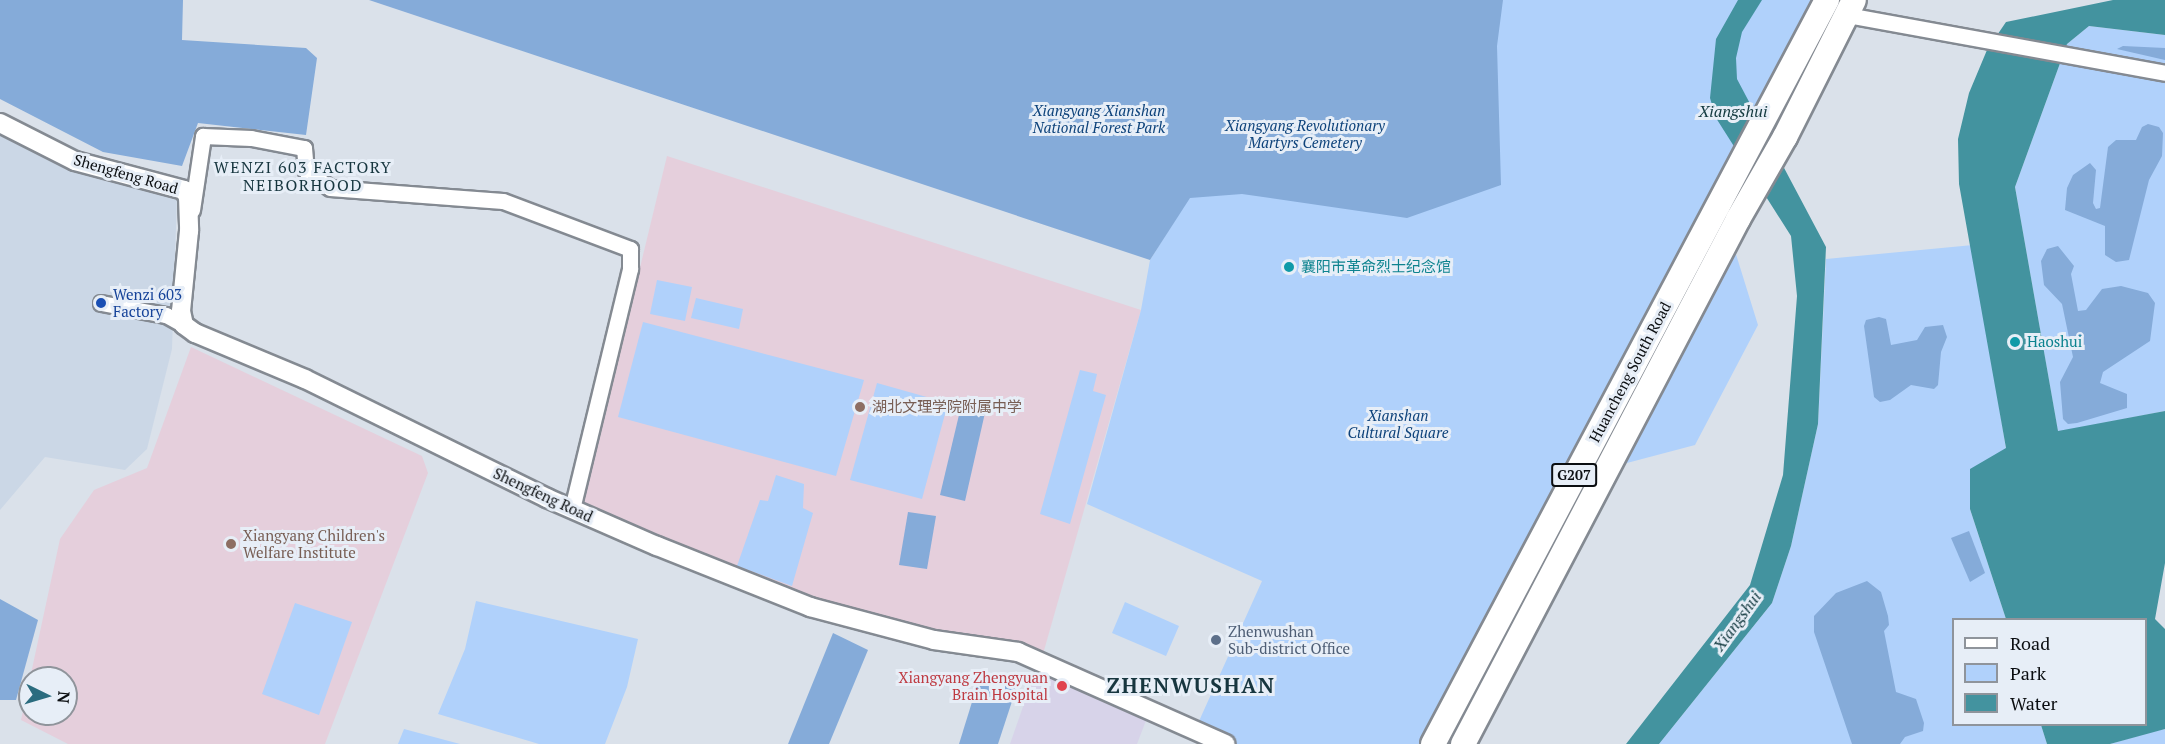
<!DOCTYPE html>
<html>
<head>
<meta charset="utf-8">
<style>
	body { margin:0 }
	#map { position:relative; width:2165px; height:744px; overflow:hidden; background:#dae1ea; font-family:"PT Serif","Noto Sans SC",serif }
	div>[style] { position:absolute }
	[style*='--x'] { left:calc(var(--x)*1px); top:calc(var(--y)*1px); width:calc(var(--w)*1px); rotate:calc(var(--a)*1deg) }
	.built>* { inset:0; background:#cbd7e6 }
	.education>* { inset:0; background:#e5cfdc }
	.medical>* { inset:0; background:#d7d3e9 }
	.green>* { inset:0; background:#b0d1fb }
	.forest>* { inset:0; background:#85abd9 }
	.water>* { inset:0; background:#43939f }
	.roads { filter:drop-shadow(2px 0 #848a92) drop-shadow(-2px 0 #848a92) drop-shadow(0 2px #848a92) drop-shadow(0 -2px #848a92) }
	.minor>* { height:15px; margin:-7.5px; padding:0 7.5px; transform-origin:7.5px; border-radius:7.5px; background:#fff }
	.tertiary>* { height:18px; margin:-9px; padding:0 9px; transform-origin:9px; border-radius:9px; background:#fff }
	.trunk>* { height:24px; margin:-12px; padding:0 12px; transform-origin:12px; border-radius:12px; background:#fff }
	.dots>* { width:16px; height:16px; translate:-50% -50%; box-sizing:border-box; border:3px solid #e7eef7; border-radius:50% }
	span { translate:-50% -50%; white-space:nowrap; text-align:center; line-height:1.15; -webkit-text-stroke:6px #e7eef7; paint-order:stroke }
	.shield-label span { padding:2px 4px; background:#e7eef7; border:2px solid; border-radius:4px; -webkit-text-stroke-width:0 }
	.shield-label { font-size:14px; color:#0b0e11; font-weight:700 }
	.park-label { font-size:15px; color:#0e437b; font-style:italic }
	.street-label { font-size:15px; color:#0b0e11 }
	.culture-label { font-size:15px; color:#0d838f }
	.left { translate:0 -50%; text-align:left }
	.transit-label { font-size:15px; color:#164399 }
	.education-label { font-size:15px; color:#785e54 }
	.service-label { font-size:15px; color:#4e5e75 }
	.health-label { font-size:15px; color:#be3a42 }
	.right { translate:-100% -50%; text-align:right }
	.water-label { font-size:16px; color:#12393f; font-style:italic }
	.neighbourhood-label { font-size:16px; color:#17363f; letter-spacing:1.5px }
	.district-label { font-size:21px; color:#17363f; font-weight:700; letter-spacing:1.5px }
	.legend { position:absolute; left:1952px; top:618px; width:195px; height:108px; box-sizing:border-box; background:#e7eef7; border:2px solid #8f949b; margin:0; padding:8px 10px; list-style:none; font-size:18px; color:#0b0e11 }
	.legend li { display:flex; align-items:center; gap:12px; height:30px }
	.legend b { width:30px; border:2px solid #8f949b }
	.north { position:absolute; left:18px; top:666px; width:60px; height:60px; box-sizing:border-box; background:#e7eef7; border:2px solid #8f949b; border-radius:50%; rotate:95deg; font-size:16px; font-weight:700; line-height:24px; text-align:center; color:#0b0e11 }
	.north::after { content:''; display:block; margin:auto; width:21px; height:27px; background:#2b6c7f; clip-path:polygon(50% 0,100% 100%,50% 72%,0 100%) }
</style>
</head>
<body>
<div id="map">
	<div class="built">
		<i style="clip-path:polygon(0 115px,42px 140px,177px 196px,172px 349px,147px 449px,125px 470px,45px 457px,0 510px)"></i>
	</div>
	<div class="education">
		<i style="clip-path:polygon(667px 156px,1141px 310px,1043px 654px,812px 601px,583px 503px)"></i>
		<i style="clip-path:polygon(evenodd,191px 347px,422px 456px,428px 473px,325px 744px,68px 744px,21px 720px,60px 539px,94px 490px,147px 468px,191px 347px,30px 678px,66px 678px,66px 714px,30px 714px,30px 678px)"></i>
	</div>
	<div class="medical">
		<i style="clip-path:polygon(1039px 661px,1150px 710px,1137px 744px,1010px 744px)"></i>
	</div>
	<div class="green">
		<i style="clip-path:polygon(811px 0,1854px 0,1730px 235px,1758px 325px,1695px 445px,1608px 468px,1492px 689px,1473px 679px,1436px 744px,1226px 744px,1195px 730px,1262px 581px,1087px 504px,1141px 310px,1150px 260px,1189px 198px)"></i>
		<i style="clip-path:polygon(2089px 26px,2165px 35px,2165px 411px,2058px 432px,2015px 187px,2067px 44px)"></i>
		<i style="clip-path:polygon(1973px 245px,2006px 449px,1970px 509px,2006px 619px,1954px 620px,1954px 724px,2041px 725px,2047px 744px,1659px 744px,1772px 603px,1791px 546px,1818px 424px,1826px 259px)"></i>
		<i style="clip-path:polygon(657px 280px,692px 287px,685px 321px,650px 314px)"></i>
		<i style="clip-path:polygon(696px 298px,743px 309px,739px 329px,691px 318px)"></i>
		<i style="clip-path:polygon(643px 322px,864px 380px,836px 476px,618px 417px)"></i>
		<i style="clip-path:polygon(1080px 370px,1097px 374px,1093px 391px,1106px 395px,1070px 524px,1040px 514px)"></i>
		<i style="clip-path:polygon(877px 383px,948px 403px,922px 499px,850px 480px)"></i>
		<i style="clip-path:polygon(776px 475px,804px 484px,803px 508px,813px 513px,792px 586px,737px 566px,760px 500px,768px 501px)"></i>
		<i style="clip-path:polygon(476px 601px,638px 639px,627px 687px,605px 744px,539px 744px,438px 714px,465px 649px)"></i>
		<i style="clip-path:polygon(1125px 602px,1179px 626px,1166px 656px,1112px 633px)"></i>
		<i style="clip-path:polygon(295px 603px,352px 622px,319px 715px,262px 694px)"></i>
		<i style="clip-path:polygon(404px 729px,460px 744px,398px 744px)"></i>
		<i style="clip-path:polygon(2165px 729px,2165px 744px,2110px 744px,2151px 732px)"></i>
	</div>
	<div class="forest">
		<i style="clip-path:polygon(0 0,183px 0,182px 40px,306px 48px,317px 58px,306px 135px,198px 123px,182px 166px,103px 152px,0 99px)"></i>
		<i style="clip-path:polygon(369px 0,1503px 0,1497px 46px,1501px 185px,1407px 218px,1242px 194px,1190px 198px,1150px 260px)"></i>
		<i style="clip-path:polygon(2123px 46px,2165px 48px,2165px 60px,2117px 49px)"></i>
		<i style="clip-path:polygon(2148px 124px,2159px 127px,2163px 133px,2162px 156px,2149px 180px,2129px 260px,2116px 262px,2105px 255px,2105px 226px,2065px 210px,2067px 188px,2073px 175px,2090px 163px,2096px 170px,2093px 203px,2096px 209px,2100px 208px,2108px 147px,2116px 140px,2136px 140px,2142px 127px)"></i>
		<i style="clip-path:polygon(2058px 246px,2074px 266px,2071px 274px,2078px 311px,2086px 310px,2102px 289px,2121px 286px,2148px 293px,2155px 303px,2150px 341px,2103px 372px,2100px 383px,2127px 394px,2127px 408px,2077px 423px,2068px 424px,2063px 419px,2060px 382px,2073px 357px,2062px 304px,2044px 285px,2041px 261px,2047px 249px)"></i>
		<i style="clip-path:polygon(1879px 317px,1886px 319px,1891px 345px,1917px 340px,1925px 327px,1943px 325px,1947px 337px,1941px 352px,1938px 385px,1934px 389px,1911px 385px,1890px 400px,1880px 402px,1874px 397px,1864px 326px,1866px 320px)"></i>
		<i style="clip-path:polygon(963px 398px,987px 404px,965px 501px,940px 495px)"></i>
		<i style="clip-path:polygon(908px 512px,936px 516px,927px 569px,899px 565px)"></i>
		<i style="clip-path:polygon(1969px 531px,1985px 573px,1970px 582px,1951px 538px)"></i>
		<i style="clip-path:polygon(1867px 581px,1881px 592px,1888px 616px,1889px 625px,1884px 631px,1896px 692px,1916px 699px,1924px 723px,1923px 731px,1905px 737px,1900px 744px,1852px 744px,1814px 632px,1814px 616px,1836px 593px)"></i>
		<i style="clip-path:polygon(0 599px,38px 620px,16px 700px,0 700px)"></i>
		<i style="clip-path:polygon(833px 633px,868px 650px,829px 744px,788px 744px)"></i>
		<i style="clip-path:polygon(981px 673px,1018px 683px,998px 744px,959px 744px)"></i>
	</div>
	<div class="water">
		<i style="clip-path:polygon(1738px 0,1762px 0,1742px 32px,1736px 58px,1737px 79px,1826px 247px,1818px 424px,1791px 546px,1772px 603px,1659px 744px,1626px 744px,1750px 585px,1783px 475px,1797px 296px,1791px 236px,1716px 118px,1710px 98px,1716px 39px)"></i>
		<i style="clip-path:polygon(2113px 0,2165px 0,2165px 35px,2089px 26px,2067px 44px,2015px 187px,2058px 431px,2165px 411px,2165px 563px,2155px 619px,2165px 629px,2165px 729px,2110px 744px,2047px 744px,2041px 725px,2146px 724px,2146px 620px,2006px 619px,1970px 509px,1970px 469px,2006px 448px,1959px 184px,1958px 139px,1969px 93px,1987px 50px,2006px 22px)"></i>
	</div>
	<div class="roads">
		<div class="minor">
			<i style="--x:1847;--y:15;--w:323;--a:10.3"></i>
			<i style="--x:192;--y:210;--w:75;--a:-81.5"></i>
			<i style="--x:203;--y:136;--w:48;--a:2.4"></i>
			<i style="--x:251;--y:138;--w:54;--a:10.7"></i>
			<i style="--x:304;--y:148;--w:23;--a:85"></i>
			<i style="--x:306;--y:171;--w:29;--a:35"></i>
			<i style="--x:330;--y:188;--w:173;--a:4.3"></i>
			<i style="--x:503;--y:201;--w:136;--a:20.7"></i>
			<i style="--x:630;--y:249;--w:20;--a:90"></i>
			<i style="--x:630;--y:269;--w:247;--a:103.6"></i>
			<i style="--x:101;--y:303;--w:66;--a:10.5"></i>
			<i style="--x:166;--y:315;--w:21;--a:29"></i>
		</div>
		<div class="tertiary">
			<i style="--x:0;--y:123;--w:84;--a:26.9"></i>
			<i style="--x:75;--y:161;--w:113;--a:14.9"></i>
			<i style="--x:184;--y:190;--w:8;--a:60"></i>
			<i style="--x:188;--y:197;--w:34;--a:88"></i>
			<i style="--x:189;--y:231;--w:80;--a:95.7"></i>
			<i style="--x:181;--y:311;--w:14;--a:78"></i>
			<i style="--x:184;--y:325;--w:14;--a:36"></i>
			<i style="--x:195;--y:333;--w:119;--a:22.7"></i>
			<i style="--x:305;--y:379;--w:270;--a:26.2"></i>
			<i style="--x:547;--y:498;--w:120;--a:23.6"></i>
			<i style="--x:657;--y:546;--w:165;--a:21.7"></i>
			<i style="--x:810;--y:607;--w:128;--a:14.9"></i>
			<i style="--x:934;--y:640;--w:85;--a:8.1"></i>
			<i style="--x:1018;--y:652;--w:227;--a:23.9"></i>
		</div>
		<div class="trunk">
			<i style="--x:1433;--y:744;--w:842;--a:-62.1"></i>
			<i style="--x:1463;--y:744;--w:593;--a:-62.35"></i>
			<i style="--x:1738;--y:219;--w:95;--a:-60.2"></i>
			<i style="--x:1785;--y:137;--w:153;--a:-63.3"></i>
		</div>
	</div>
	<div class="dots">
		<i style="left:1289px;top:267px;background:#0f9aa8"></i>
		<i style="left:101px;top:303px;background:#1a4fb4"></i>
		<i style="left:2015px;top:342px;background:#0f9aa8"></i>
		<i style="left:860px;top:407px;background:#8d6e63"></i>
		<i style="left:231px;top:544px;background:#8d6e63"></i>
		<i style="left:1216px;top:640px;background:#5c6f8a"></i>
		<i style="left:1062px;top:686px;background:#e0444e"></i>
	</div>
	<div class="shield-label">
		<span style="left:1574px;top:475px">G207</span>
	</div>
	<div class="park-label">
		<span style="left:1099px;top:119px">Xiangyang Xianshan<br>National Forest Park</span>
		<span style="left:1305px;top:134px">Xiangyang Revolutionary<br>Martyrs Cemetery</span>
		<span style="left:1398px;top:424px">Xianshan<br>Cultural Square</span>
	</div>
	<div class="street-label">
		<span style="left:126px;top:174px;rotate:16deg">Shengfeng Road</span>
		<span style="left:1630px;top:372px;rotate:-62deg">Huancheng South Road</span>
		<span style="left:543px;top:495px;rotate:25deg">Shengfeng Road</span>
	</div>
	<div class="culture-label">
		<span class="left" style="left:1301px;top:267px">襄阳市革命烈士纪念馆</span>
		<span class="left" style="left:2027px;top:342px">Haoshui</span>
	</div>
	<div class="transit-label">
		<span class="left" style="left:113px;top:303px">Wenzi 603<br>Factory</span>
	</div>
	<div class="education-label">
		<span class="left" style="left:872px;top:407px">湖北文理学院附属中学</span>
		<span class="left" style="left:243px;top:544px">Xiangyang Children's<br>Welfare Institute</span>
	</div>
	<div class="service-label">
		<span class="left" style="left:1228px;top:640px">Zhenwushan<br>Sub-district Office</span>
	</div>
	<div class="health-label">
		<span class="right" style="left:1048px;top:686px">Xiangyang Zhengyuan<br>Brain Hospital</span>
	</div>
	<div class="water-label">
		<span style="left:1733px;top:111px">Xiangshui</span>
		<span style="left:1737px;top:621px;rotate:-54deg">Xiangshui</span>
	</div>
	<div class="neighbourhood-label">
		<span style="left:303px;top:176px">WENZI 603 FACTORY<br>NEIBORHOOD</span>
	</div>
	<div class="district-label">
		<span style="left:1191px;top:685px">ZHENWUSHAN</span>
	</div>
	<ul class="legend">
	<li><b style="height:8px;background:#fff"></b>Road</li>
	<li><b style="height:16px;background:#b0d1fb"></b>Park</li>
	<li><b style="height:16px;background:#43939f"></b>Water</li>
	</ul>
	<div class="north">N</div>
</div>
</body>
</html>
